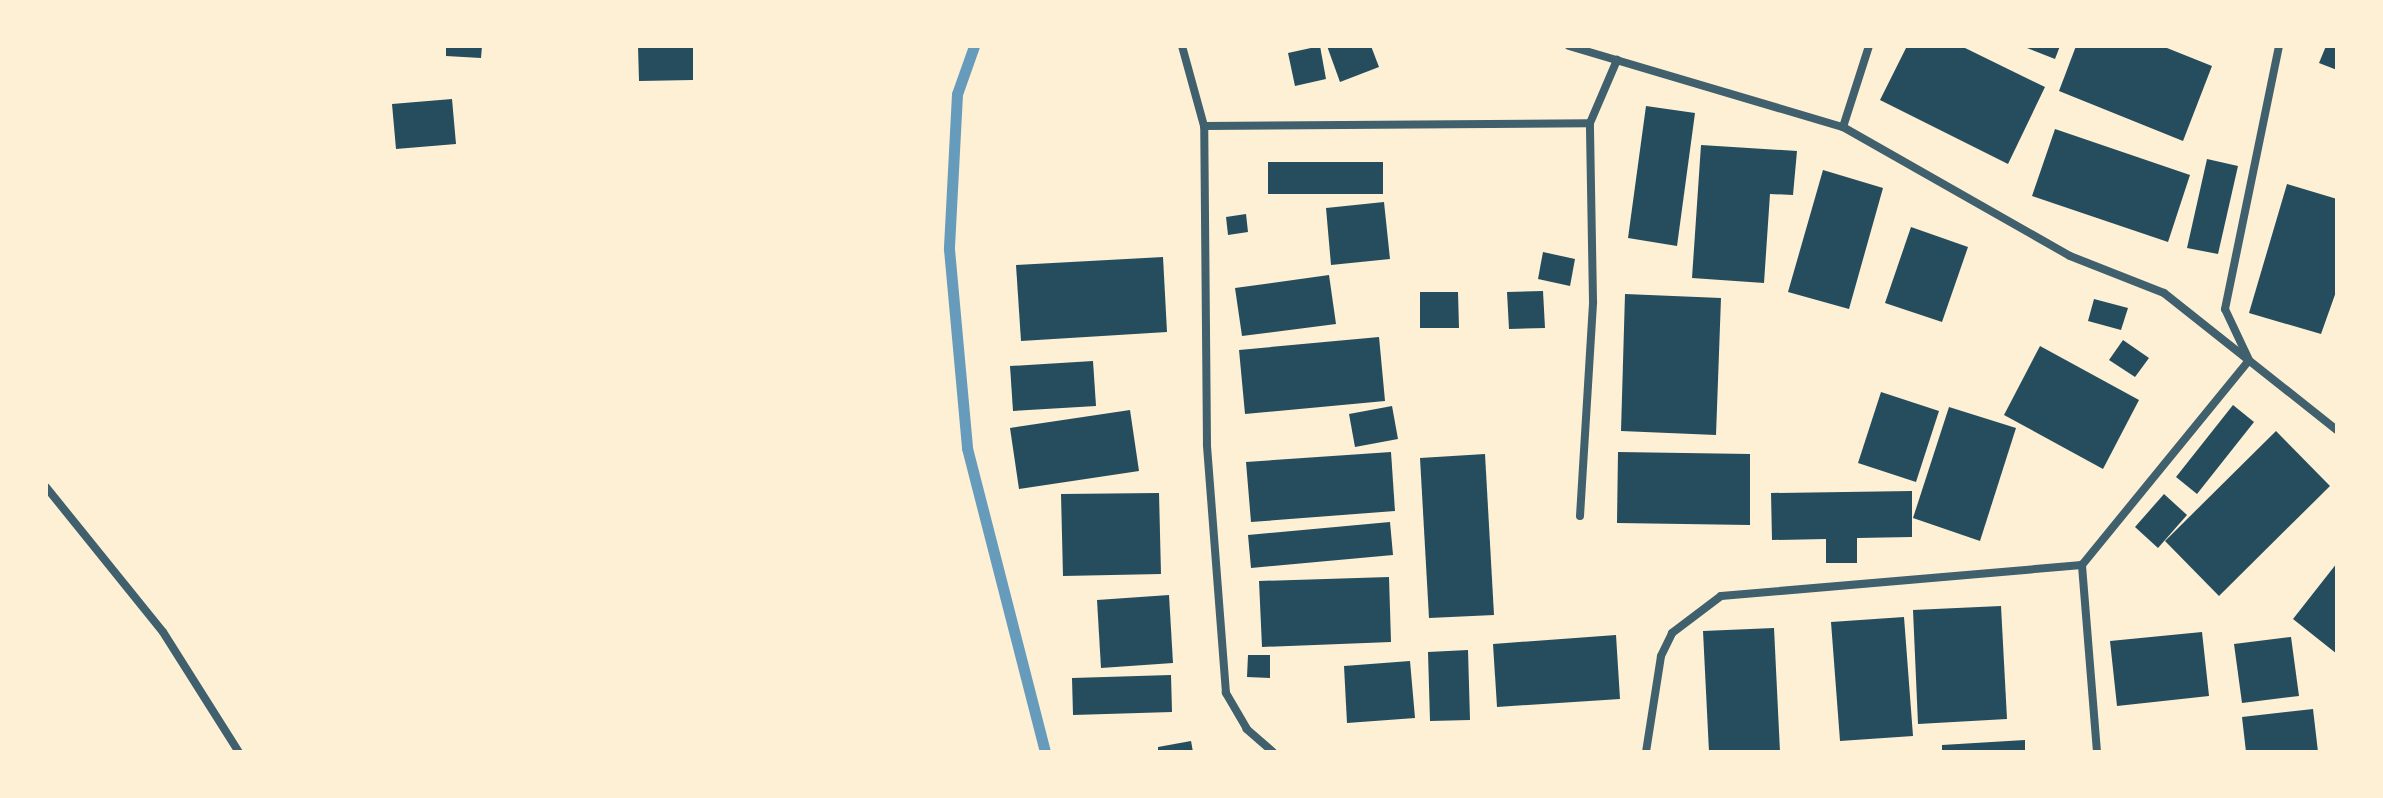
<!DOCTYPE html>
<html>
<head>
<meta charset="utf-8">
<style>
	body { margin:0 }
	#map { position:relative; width:2383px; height:798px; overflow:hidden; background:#fdf0d5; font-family:"DM Sans",sans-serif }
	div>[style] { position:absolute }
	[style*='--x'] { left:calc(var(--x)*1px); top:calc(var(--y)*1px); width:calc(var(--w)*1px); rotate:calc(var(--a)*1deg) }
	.stream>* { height:11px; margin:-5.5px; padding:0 5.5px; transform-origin:5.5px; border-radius:5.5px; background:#669bbc }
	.building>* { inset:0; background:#264d5e }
	.minor>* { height:8px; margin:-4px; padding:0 4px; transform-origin:4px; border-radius:4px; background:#3f606c }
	span { translate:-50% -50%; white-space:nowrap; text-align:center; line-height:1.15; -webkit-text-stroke:6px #fdf0d5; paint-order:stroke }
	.frame { position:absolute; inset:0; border:48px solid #fdf0d5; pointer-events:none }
</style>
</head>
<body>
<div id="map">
	<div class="stream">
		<i style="--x:974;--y:46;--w:51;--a:109.5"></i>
		<i style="--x:957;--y:94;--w:155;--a:93"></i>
		<i style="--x:949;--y:249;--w:200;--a:84.8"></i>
		<i style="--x:967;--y:448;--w:314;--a:75.6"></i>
	</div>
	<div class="building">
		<i style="clip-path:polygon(446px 46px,482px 46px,481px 58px,446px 56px)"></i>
		<i style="clip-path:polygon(638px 46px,693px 46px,693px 80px,639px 81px)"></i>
		<i style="clip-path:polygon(1320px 46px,1326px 79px,1295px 86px,1288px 53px)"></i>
		<i style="clip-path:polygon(1327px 46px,1371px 46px,1379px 67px,1340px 82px)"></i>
		<i style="clip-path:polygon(1907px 46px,1961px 46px,2045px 87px,2008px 164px,1880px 100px)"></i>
		<i style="clip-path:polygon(2022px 46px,2060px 46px,2055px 59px)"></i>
		<i style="clip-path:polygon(2076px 46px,2162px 46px,2212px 66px,2183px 141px,2059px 91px)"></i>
		<i style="clip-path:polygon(2326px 46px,2337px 46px,2337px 70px,2319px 63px)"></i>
		<i style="clip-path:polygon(452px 99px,456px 144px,396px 149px,392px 104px)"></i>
		<i style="clip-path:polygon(1646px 106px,1695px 113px,1677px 246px,1628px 238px)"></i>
		<i style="clip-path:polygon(2055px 129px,2190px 175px,2168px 242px,2032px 196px)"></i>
		<i style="clip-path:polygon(1701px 145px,1797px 151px,1793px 195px,1770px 194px,1764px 283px,1692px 278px)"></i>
		<i style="clip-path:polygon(2207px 159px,2238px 166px,2218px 254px,2187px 248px)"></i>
		<i style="clip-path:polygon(1268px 162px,1383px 162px,1383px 194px,1268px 194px)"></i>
		<i style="clip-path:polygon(1823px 170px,1883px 188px,1849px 309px,1788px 292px)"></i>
		<i style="clip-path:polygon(2287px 184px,2337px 199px,2337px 289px,2321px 334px,2249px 313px)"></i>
		<i style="clip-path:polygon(1384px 202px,1390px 259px,1331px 265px,1326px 208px)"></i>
		<i style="clip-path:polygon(1246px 214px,1248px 232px,1228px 235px,1226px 217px)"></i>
		<i style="clip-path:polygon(1911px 227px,1968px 247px,1942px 322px,1885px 303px)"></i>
		<i style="clip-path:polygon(1543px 252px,1575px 259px,1570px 286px,1538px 279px)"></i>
		<i style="clip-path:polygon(1163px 257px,1167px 332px,1021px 341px,1016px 265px)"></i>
		<i style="clip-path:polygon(1329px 275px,1336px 324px,1242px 336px,1235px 288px)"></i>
		<i style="clip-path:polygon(1543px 291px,1545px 328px,1509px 329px,1507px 292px)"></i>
		<i style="clip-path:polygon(1420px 292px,1458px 292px,1459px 328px,1420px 328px)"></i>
		<i style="clip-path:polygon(1625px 294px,1721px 298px,1716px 435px,1621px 431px)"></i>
		<i style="clip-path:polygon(2094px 299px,2128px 308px,2121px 330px,2088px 321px)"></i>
		<i style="clip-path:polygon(1379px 337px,1385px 401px,1245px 414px,1239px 350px)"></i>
		<i style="clip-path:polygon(2123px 340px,2149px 358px,2135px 377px,2109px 360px)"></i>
		<i style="clip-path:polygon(2040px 346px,2139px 400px,2103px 469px,2004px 415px)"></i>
		<i style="clip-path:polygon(1093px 361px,1096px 406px,1013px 411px,1010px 366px)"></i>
		<i style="clip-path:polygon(1881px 392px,1939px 411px,1916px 482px,1858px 463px)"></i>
		<i style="clip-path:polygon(2233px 405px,2254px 422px,2197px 494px,2176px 477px)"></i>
		<i style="clip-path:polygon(1392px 406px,1398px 439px,1355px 447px,1349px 414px)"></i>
		<i style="clip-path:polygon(1949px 407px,2016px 428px,1980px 541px,1913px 518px)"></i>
		<i style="clip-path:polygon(1130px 410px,1139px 471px,1019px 489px,1010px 428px)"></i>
		<i style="clip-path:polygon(2276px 431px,2330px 486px,2219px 596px,2165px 541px)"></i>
		<i style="clip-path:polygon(1391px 452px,1395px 511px,1251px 522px,1246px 462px)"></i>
		<i style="clip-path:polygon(1618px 452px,1750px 454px,1750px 525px,1617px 523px)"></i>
		<i style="clip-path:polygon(1485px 454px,1494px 615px,1429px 618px,1420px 458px)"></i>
		<i style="clip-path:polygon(1912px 491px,1912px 537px,1857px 538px,1857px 563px,1826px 563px,1826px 539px,1772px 540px,1771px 493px)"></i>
		<i style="clip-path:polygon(1159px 493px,1161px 574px,1063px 576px,1061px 494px)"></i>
		<i style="clip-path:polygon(2164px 494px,2187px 515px,2158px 548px,2135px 527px)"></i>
		<i style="clip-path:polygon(1390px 522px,1393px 555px,1251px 568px,1248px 535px)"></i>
		<i style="clip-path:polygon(2337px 563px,2337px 654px,2293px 619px)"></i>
		<i style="clip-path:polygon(1389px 577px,1391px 642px,1262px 647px,1259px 581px)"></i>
		<i style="clip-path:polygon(1169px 595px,1173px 663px,1101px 668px,1097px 600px)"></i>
		<i style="clip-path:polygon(2001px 606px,2007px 719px,1918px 724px,1913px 610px)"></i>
		<i style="clip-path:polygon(1904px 617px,1913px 736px,1840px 741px,1831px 622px)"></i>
		<i style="clip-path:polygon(1774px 628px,1780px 752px,1709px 752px,1703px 631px)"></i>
		<i style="clip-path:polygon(2202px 632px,2209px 696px,2117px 706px,2110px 641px)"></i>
		<i style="clip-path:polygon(1616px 635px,1620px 699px,1497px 707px,1493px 644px)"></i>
		<i style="clip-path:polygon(2291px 637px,2299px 696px,2242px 703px,2234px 644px)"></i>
		<i style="clip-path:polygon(1468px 650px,1470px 720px,1430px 721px,1428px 652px)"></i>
		<i style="clip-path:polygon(1248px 655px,1270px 655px,1270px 678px,1247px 677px)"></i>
		<i style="clip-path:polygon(1410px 661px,1415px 718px,1347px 723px,1344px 666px)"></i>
		<i style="clip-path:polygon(1171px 675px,1172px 712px,1073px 715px,1072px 678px)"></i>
		<i style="clip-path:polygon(2313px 709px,2318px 752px,2246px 752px,2242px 717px)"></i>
		<i style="clip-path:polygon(2025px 740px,2025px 752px,1942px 752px,1942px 745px)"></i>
		<i style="clip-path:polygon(1191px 741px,1193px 752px,1158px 752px,1158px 747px)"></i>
	</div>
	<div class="minor">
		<i style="--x:1182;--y:46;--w:83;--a:74.6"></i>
		<i style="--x:1569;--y:46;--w:286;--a:16.5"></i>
		<i style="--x:1843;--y:127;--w:261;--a:29.6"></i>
		<i style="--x:2070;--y:256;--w:101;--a:21.5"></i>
		<i style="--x:2164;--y:293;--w:221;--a:38.4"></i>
		<i style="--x:1843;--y:127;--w:85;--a:-72.2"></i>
		<i style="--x:46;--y:487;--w:186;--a:51.1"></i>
		<i style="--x:163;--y:632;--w:142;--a:57.7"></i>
		<i style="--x:1580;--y:516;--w:215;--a:-86.5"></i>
		<i style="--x:1593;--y:301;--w:178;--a:-91"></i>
		<i style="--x:1590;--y:123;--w:69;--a:-66.8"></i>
		<i style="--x:1273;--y:752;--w:35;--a:-139"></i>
		<i style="--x:1247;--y:729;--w:42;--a:-120.3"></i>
		<i style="--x:1226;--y:693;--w:249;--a:-94.4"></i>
		<i style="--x:1207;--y:445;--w:319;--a:-90.5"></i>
		<i style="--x:1204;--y:126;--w:386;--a:-0.4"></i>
		<i style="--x:1646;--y:752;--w:97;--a:-81.1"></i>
		<i style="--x:1661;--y:656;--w:25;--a:-64"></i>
		<i style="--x:1672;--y:633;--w:61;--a:-37.1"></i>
		<i style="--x:1721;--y:596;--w:362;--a:-4.9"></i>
		<i style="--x:2097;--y:752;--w:188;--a:-94.6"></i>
		<i style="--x:2082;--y:565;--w:264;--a:-50.8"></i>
		<i style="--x:2249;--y:360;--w:56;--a:-115.2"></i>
		<i style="--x:2225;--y:309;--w:268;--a:-78.4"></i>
	</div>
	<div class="frame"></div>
</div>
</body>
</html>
